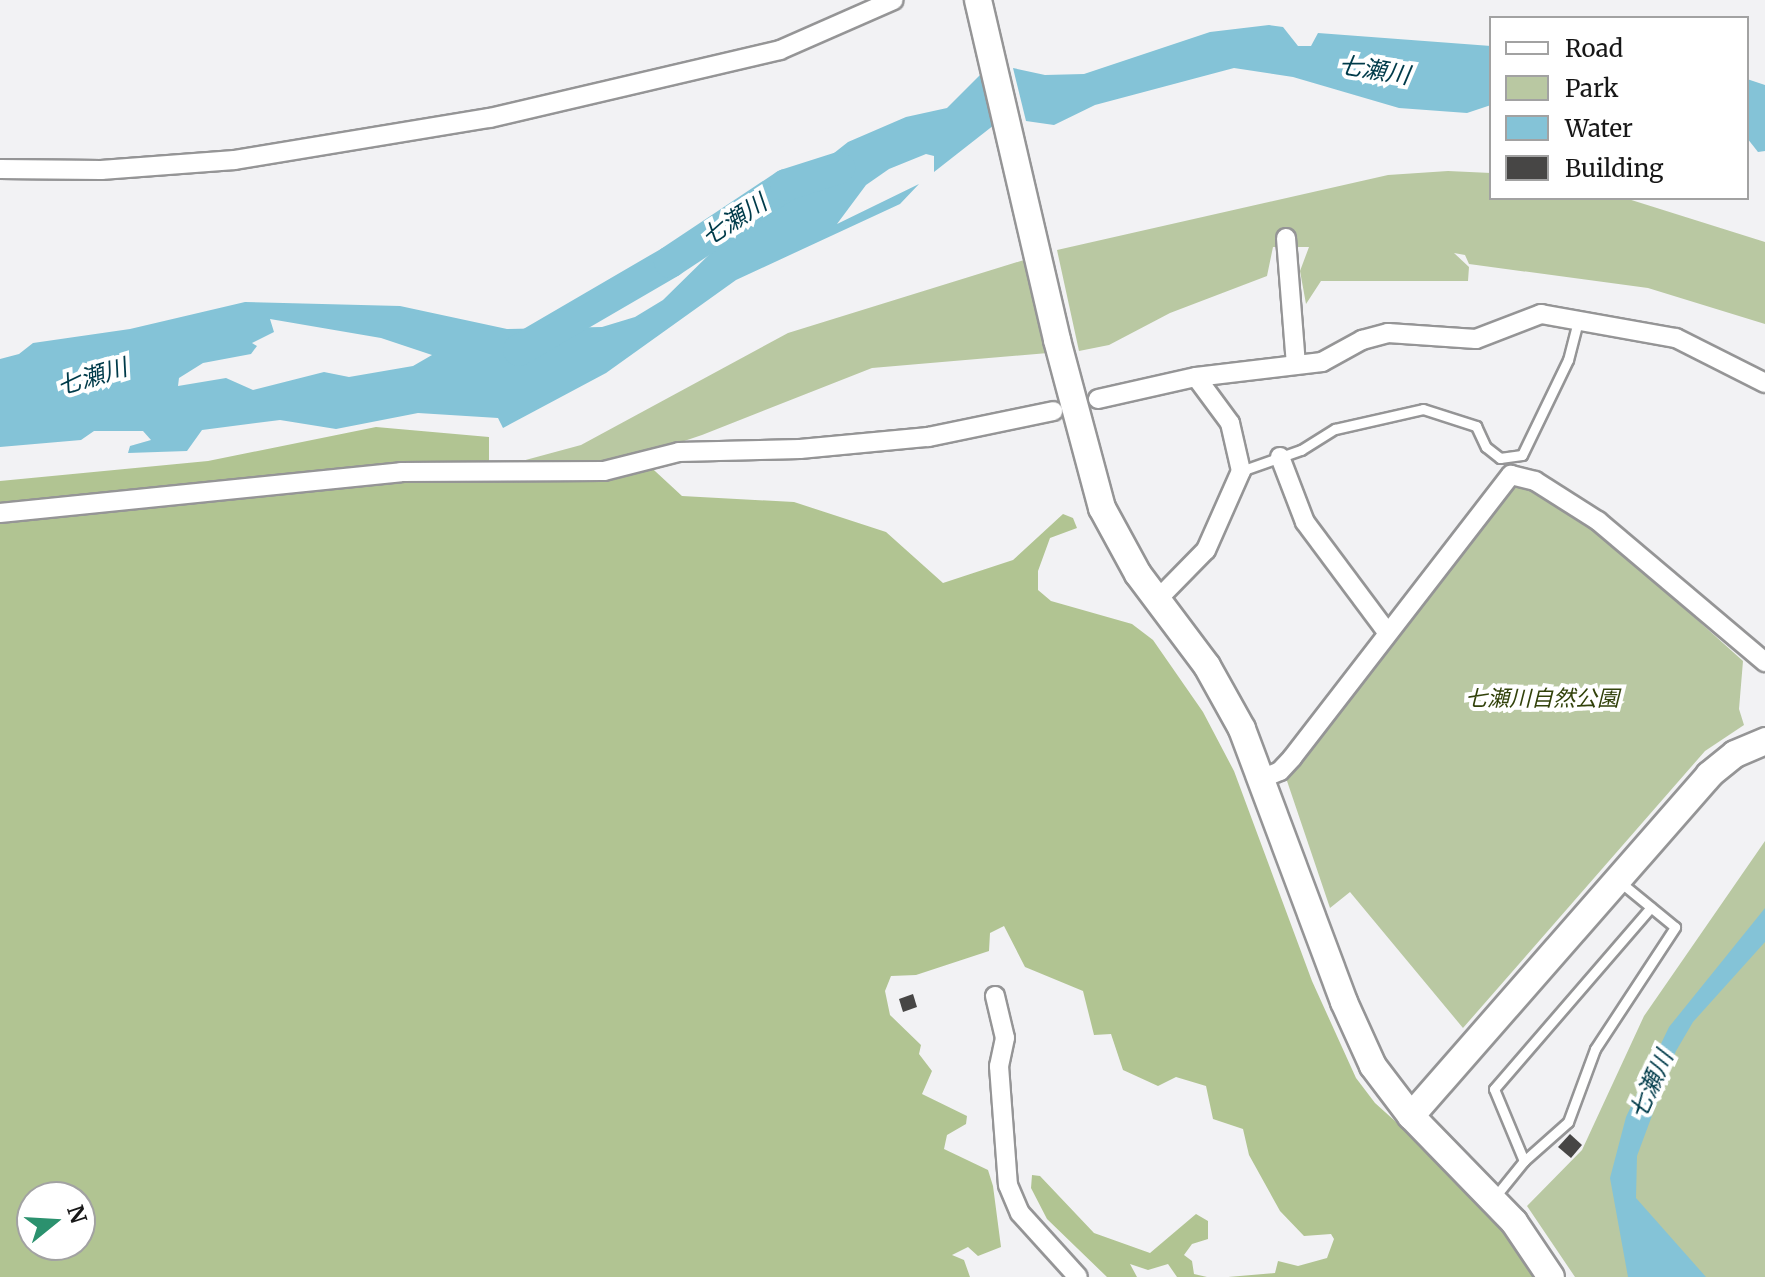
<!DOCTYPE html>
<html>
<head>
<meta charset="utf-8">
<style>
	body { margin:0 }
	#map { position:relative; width:1765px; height:1277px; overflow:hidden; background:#f2f2f4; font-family:Merriweather,"Noto Sans JP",serif }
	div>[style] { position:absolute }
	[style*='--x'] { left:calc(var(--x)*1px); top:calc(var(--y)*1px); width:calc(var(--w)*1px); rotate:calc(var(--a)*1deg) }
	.green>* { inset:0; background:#b9c8a2 }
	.forest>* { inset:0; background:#b1c492 }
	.water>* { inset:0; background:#84c3d7 }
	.river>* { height:32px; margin:-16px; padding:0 16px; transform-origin:16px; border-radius:16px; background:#84c3d7 }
	.building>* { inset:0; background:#474645 }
	.roads { filter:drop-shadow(2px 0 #959596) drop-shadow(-2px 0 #959596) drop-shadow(0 2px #959596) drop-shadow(0 -2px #959596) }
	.lane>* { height:9px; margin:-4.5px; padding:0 4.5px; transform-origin:4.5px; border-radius:4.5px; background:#fff }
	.street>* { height:18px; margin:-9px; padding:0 9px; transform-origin:9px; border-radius:9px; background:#fff }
	.secondary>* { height:26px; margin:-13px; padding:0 13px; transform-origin:13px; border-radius:13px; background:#fff }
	span { translate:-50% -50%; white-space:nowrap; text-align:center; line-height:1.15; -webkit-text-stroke:8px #fff; paint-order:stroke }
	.park-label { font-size:22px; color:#32420b; font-style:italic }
	.water-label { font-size:24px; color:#003b4a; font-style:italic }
	.legend { position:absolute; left:1489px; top:16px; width:260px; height:184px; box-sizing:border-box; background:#fff; border:2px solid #a2a2a2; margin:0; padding:10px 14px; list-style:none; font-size:24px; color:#171717 }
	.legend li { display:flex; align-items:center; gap:16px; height:40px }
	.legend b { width:40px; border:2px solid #a2a2a2 }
	.north { position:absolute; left:16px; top:1181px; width:80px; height:80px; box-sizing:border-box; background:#fff; border:2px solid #a2a2a2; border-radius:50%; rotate:72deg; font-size:22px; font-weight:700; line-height:32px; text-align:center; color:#171717 }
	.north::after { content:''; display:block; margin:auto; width:28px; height:36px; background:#2b916e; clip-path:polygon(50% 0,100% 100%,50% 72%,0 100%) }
</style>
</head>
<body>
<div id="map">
	<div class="green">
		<i style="clip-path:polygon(1448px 171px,1491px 173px,1491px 198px,1625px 198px,1765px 242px,1765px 324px,1648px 288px,1469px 264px,1465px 255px,1454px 253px,1469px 267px,1468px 281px,1321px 281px,1306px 304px,1300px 271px,1309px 247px,1273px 247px,1267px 276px,1170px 313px,1109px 345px,1079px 351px,1057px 250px,1388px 175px)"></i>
		<i style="clip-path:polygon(1024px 260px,1048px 353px,872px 368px,702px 435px,568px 480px,489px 470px,581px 445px,788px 333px)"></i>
		<i style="clip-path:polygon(1521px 484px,1594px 527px,1743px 661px,1739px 709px,1744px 725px,1705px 751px,1463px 1028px,1350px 892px,1330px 908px,1286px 778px,1509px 485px)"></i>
		<i style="clip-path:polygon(1765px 841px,1765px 1277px,1575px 1277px,1527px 1206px,1582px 1150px,1644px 1016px)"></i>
	</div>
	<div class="forest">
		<i style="clip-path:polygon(evenodd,376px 427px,489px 437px,489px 470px,642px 459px,682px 496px,794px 502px,886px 532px,943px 583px,1013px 560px,1063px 514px,1073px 518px,1077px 528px,1050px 538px,1038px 571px,1038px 590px,1051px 601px,1132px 624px,1153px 640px,1203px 712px,1234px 771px,1312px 981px,1356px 1078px,1375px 1103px,1476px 1194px,1513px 1236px,1538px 1277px,1228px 1277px,1275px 1273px,1278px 1261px,1298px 1266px,1327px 1258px,1334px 1239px,1331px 1234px,1304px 1236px,1280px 1211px,1249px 1155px,1243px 1129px,1213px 1119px,1206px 1086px,1176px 1077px,1158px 1086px,1123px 1070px,1111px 1034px,1094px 1035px,1083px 991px,1025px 967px,1004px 926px,990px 933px,989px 951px,916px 975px,891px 976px,885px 991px,890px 1015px,921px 1045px,919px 1054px,932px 1071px,922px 1094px,967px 1116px,966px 1124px,947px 1135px,944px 1149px,988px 1170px,993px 1186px,1001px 1247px,978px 1256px,968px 1247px,952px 1255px,964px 1260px,970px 1277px,0 1277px,0 481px,208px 461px,376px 427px,32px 1197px,80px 1197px,80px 1245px,32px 1245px,32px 1197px)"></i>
		<i style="clip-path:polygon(1032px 1175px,1040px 1176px,1094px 1233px,1150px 1253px,1196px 1214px,1208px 1221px,1208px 1239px,1192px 1244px,1184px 1255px,1192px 1261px,1194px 1274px,1207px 1277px,1177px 1277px,1168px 1264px,1148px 1270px,1130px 1264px,1137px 1277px,1107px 1277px,1047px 1219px,1031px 1188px)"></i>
	</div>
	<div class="water">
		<i style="clip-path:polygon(1269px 25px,1283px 27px,1298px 46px,1311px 46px,1318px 33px,1491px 46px,1491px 105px,1467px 113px,1399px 108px,1293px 77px,1234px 68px,1095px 105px,1054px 125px,1026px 121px,1013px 68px,1045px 75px,1084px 74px,1210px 32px)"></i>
		<i style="clip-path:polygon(evenodd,981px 74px,994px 125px,934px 172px,934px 156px,926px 154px,889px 169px,866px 185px,837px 224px,919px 184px,900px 204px,736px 280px,606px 373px,503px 428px,498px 418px,418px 413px,336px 429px,280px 420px,202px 430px,187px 451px,128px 453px,130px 446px,151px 440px,143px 431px,94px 431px,81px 440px,0 447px,0 359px,19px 354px,33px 343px,130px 329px,245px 302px,400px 306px,507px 329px,602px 327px,635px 317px,663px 300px,723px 241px,848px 142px,906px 117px,947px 108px,981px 74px,270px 319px,381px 338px,432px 355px,413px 366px,349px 377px,324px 372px,253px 390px,226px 378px,178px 386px,179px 378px,203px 363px,251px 354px,257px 346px,252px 343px,274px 332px,270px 319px)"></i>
		<i style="clip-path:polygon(1747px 79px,1765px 85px,1765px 151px,1758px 152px,1747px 138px)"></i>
		<i style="clip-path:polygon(1765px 908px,1765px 942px,1693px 1022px,1676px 1051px,1637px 1156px,1636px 1198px,1706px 1277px,1628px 1277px,1610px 1178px,1626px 1117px,1669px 1027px)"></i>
	</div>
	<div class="river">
		<i style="--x:519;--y:350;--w:175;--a:-30.2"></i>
		<i style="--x:670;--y:262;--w:139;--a:-33.6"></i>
		<i style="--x:786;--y:185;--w:56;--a:-17.8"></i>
	</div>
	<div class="building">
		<i style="clip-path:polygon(913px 994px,917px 1007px,903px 1012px,899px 999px)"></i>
		<i style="clip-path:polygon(1570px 1134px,1582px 1145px,1571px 1158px,1558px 1147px)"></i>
	</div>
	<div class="roads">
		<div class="lane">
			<i style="--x:1241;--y:471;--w:64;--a:-19.3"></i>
			<i style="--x:1301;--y:450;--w:40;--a:-32"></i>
			<i style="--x:1335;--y:429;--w:90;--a:-12.8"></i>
			<i style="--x:1423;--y:409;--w:56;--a:17.8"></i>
			<i style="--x:1476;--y:426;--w:23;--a:65"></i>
			<i style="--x:1486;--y:447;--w:18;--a:38"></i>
			<i style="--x:1500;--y:458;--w:22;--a:-8"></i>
			<i style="--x:1522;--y:455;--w:106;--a:-64.2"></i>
			<i style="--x:1568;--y:360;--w:40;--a:-75.6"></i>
			<i style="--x:1524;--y:1161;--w:78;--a:-112.6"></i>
			<i style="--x:1494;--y:1089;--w:240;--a:-49.2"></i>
			<i style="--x:1494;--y:1198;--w:48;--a:-51"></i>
			<i style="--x:1524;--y:1161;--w:59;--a:-41.6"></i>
			<i style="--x:1568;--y:1122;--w:78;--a:-69.7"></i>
			<i style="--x:1595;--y:1049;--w:146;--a:-56.7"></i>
			<i style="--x:1675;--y:927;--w:71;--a:-140.7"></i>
		</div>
		<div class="street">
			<i style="--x:0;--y:169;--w:101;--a:0.6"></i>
			<i style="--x:101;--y:170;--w:134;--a:-4.3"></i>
			<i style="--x:235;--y:160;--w:258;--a:-9.4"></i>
			<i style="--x:490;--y:118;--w:298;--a:-13.2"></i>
			<i style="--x:780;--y:50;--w:124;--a:-23.7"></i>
			<i style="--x:1286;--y:238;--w:127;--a:85.5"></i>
			<i style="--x:1098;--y:399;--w:100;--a:-12.7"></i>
			<i style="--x:1196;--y:377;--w:127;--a:-6.8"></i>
			<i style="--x:1322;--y:362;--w:46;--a:-28.8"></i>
			<i style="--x:1362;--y:340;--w:27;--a:-15"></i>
			<i style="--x:1388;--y:333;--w:88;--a:3.9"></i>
			<i style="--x:1476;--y:339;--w:70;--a:-21"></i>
			<i style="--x:1541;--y:314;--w:137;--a:10.1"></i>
			<i style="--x:1676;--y:338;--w:100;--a:26.8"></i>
			<i style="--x:1280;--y:457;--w:70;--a:69"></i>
			<i style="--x:1305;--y:522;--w:137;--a:53.3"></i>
			<i style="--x:0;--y:513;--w:403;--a:-5.8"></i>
			<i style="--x:401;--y:472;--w:203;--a:-0.3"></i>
			<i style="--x:604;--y:471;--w:77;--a:-14.2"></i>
			<i style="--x:679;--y:452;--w:121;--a:-1.4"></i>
			<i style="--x:800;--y:449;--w:129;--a:-5.4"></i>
			<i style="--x:928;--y:437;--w:128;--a:-11.7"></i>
			<i style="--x:1156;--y:601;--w:71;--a:-45.6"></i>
			<i style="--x:1206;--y:550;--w:86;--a:-66.1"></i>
			<i style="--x:1241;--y:471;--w:49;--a:-102.9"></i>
			<i style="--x:1230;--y:423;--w:57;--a:-126.5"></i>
			<i style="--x:1263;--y:778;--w:18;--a:-22"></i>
			<i style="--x:1280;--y:771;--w:18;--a:-47"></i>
			<i style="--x:1292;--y:758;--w:358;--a:-52.3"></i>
			<i style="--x:1511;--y:475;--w:25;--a:14"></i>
			<i style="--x:1535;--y:481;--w:75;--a:32.4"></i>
			<i style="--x:1598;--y:521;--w:219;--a:40.2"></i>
			<i style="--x:995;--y:996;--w:43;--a:76.6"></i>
			<i style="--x:1005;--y:1038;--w:29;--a:102"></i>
			<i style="--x:999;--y:1066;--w:119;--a:85.7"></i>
			<i style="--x:1008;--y:1185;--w:30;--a:67"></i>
			<i style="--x:1020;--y:1213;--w:86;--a:47.8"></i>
		</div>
		<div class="secondary">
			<i style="--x:978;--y:0;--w:349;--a:76.9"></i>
			<i style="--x:1057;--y:340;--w:174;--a:75"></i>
			<i style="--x:1102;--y:508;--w:75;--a:61.4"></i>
			<i style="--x:1138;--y:574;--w:115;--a:53.1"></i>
			<i style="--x:1207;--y:666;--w:72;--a:60.9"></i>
			<i style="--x:1242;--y:729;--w:291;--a:69.5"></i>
			<i style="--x:1344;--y:1002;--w:70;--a:65.6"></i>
			<i style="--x:1373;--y:1066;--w:63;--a:52.8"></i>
			<i style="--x:1411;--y:1116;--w:148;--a:45.8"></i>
			<i style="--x:1514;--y:1222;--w:66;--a:56.1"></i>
			<i style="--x:1411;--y:1116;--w:453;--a:-48.8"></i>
			<i style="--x:1709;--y:775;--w:33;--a:-39"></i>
			<i style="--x:1735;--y:754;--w:33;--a:-23"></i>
		</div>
	</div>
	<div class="park-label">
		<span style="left:1542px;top:699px">七瀬川自然公園</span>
	</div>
	<div class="water-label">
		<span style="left:1374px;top:70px;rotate:9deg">七瀬川</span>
		<span style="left:734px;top:220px;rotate:-33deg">七瀬川</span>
		<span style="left:92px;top:377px;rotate:-17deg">七瀬川</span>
		<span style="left:1651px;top:1085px;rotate:-66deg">七瀬川</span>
	</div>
	<ul class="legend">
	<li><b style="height:10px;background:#fff"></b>Road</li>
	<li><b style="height:22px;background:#b9c8a2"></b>Park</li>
	<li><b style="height:22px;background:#84c3d7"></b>Water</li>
	<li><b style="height:22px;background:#474645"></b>Building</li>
	</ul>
	<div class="north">N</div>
</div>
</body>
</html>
